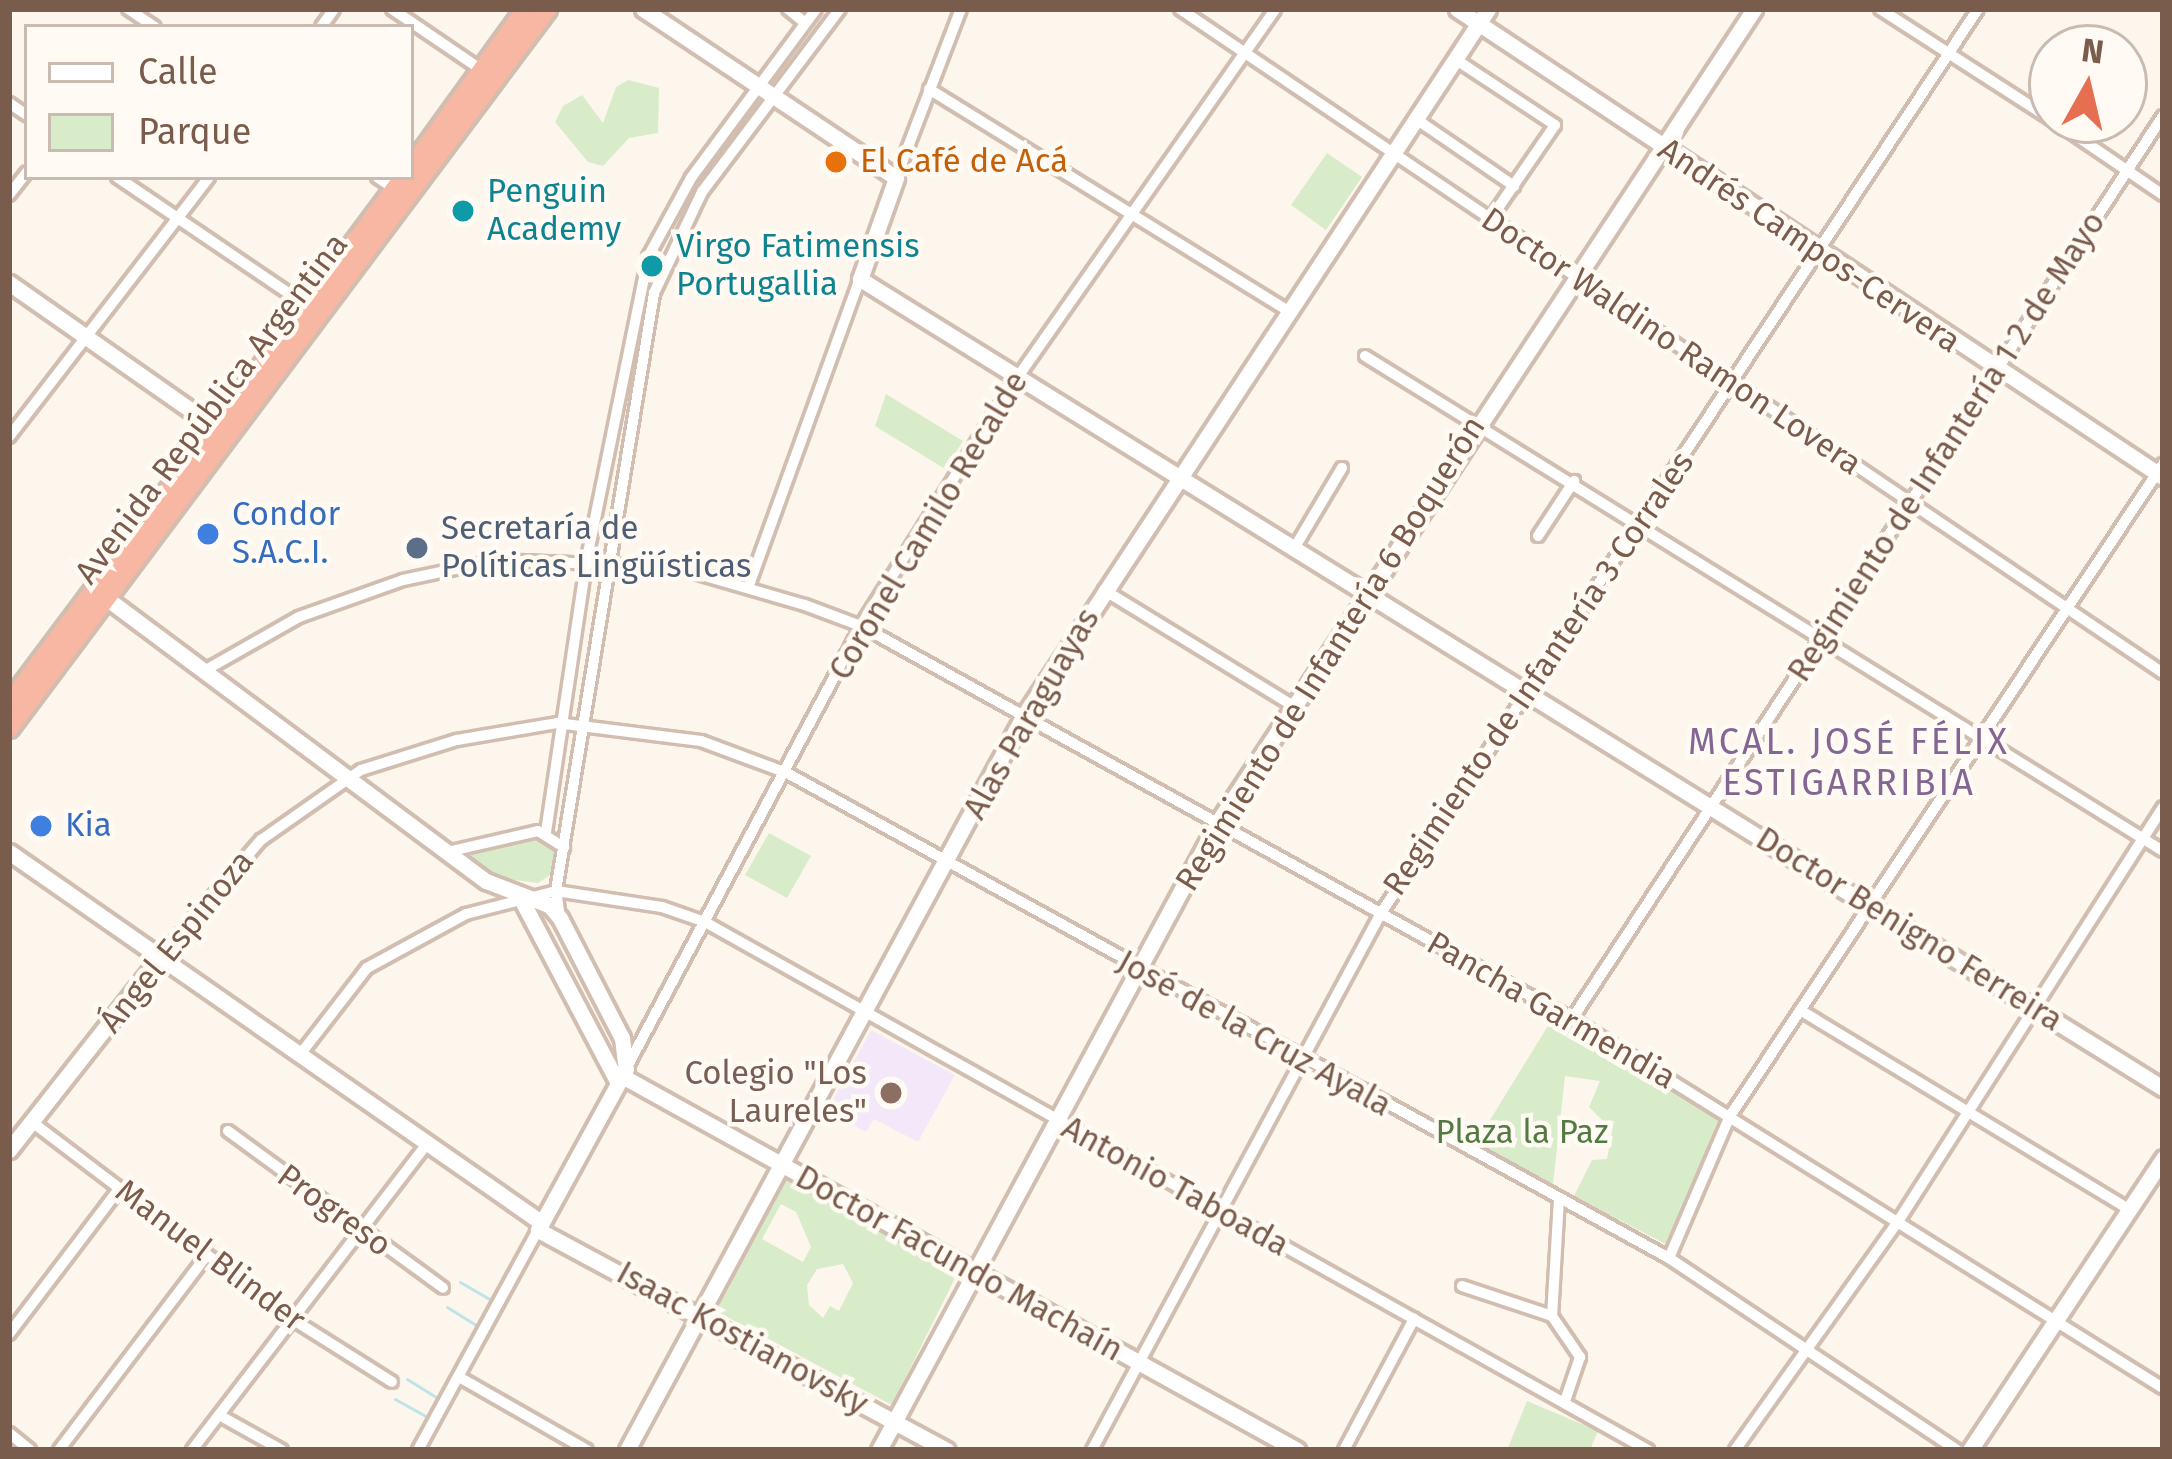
<!DOCTYPE html>
<html>
<head>
<meta charset="utf-8">
<style>
	body { margin:0 }
	#map { position:relative; width:2172px; height:1459px; overflow:hidden; background:#fdf6ec; font-family:"Fira Sans",sans-serif }
	div>[style] { position:absolute }
	[style*='--x'] { left:calc(var(--x)*1px); top:calc(var(--y)*1px); width:calc(var(--w)*1px); rotate:calc(var(--a)*1deg) }
	.education>* { inset:0; background:#f3e8fa }
	.green>* { inset:0; background:#d8ecc9 }
	.stream>* { height:3px; margin:-1.5px; padding:0 1.5px; transform-origin:1.5px; border-radius:1.5px; background:#bfe3e8 }
	.roads { filter:drop-shadow(3px 0 #d1beb0) drop-shadow(-3px 0 #d1beb0) drop-shadow(0 3px #d1beb0) drop-shadow(0 -3px #d1beb0) }
	.street>* { height:10px; margin:-5px; padding:0 5px; transform-origin:5px; border-radius:5px; background:#fff }
	.secondary>* { height:15px; margin:-7.5px; padding:0 7.5px; transform-origin:7.5px; border-radius:7.5px; background:#fff }
	.highway>* { height:18px; margin:-9px; padding:0 9px; transform-origin:9px; border-radius:9px; background:#f7b7a3 }
	.dots>* { width:33px; height:33px; translate:-50% -50%; box-sizing:border-box; border:6px solid #fffaf3; border-radius:50% }
	span { translate:-50% -50%; white-space:nowrap; text-align:center; line-height:1.15; -webkit-text-stroke:9px #fffaf3; paint-order:stroke }
	.food-label { font-size:33px; color:#c56008 }
	.left { translate:0 -50%; text-align:left }
	.culture-label { font-size:33px; color:#0d838f }
	.street-label { font-size:33px; color:#7a5c4d }
	.shop-label { font-size:33px; color:#366cbe }
	.service-label { font-size:33px; color:#4e5e75 }
	.education-label { font-size:33px; color:#785e54 }
	.right { translate:-100% -50%; text-align:right }
	.park-label { font-size:33px; color:#537a41 }
	.neighbourhood-label { font-size:36px; color:#846695; letter-spacing:3px }
	.frame { position:absolute; inset:0; border:12px solid #7a5c4d; pointer-events:none }
	.legend { position:absolute; left:24px; top:24px; width:390px; height:156px; box-sizing:border-box; background:#fffaf3; border:3px solid #cabbb1; margin:0; padding:15px 21px; list-style:none; font-size:36px; color:#7a5c4d }
	.legend li { display:flex; align-items:center; gap:24px; height:60px }
	.legend b { width:60px; border:3px solid #cabbb1 }
	.north { position:absolute; left:2028px; top:24px; width:120px; height:120px; box-sizing:border-box; background:#fffaf3; border:3px solid #cabbb1; border-radius:50%; rotate:8deg; font-size:33px; font-weight:700; line-height:48px; text-align:center; color:#7a5c4d }
	.north::after { content:''; display:block; margin:auto; width:42px; height:54px; background:#e76f51; clip-path:polygon(50% 0,100% 100%,50% 72%,0 100%) }
</style>
</head>
<body>
<div id="map">
	<div class="education">
		<i style="clip-path:polygon(871px 1030px,955px 1075px,918px 1142px,874px 1119px,866px 1132px,827px 1111px)"></i>
	</div>
	<div class="green">
		<i style="clip-path:polygon(628px 80px,659px 88px,658px 133px,629px 138px,603px 166px,588px 162px,555px 122px,563px 106px,582px 95px,603px 123px,616px 87px)"></i>
		<i style="clip-path:polygon(1327px 153px,1362px 177px,1326px 230px,1291px 205px)"></i>
		<i style="clip-path:polygon(886px 394px,963px 441px,945px 469px,875px 426px)"></i>
		<i style="clip-path:polygon(769px 833px,811px 856px,787px 898px,745px 875px)"></i>
		<i style="clip-path:polygon(540px 836px,559px 850px,556px 871px,538px 883px,498px 878px,469px 855px)"></i>
		<i style="clip-path:polygon(evenodd,1554px 1016px,1719px 1117px,1668px 1245px,1474px 1146px,1554px 1016px,1565px 1076px,1600px 1081px,1589px 1107px,1605px 1123px,1614px 1121px,1607px 1159px,1592px 1160px,1574px 1196px,1553px 1184px,1565px 1076px)"></i>
		<i style="clip-path:polygon(evenodd,785px 1180px,959px 1270px,892px 1405px,716px 1311px,785px 1180px,781px 1204px,796px 1212px,811px 1247px,803px 1262px,762px 1239px,781px 1204px,785px 1180px,843px 1264px,853px 1283px,839px 1311px,830px 1306px,823px 1318px,809px 1305px,807px 1285px,817px 1269px,843px 1264px)"></i>
		<i style="clip-path:polygon(1527px 1401px,1598px 1431px,1590px 1450px,1507px 1450px)"></i>
	</div>
	<div class="stream">
		<i style="--x:460;--y:1282;--w:36;--a:30"></i>
		<i style="--x:447;--y:1307;--w:36;--a:32"></i>
		<i style="--x:407;--y:1379;--w:36;--a:32"></i>
		<i style="--x:395;--y:1399;--w:37;--a:29"></i>
	</div>
	<div class="roads">
		<div class="street">
			<i style="--x:128;--y:9;--w:32;--a:34"></i>
			<i style="--x:392;--y:9;--w:114;--a:34.2"></i>
			<i style="--x:788;--y:9;--w:22;--a:39"></i>
			<i style="--x:1180;--y:9;--w:1186;--a:34.04"></i>
			<i style="--x:1880;--y:9;--w:205;--a:32.8"></i>
			<i style="--x:321;--y:27;--w:22;--a:-54"></i>
			<i style="--x:1455;--y:59;--w:120;--a:33.4"></i>
			<i style="--x:1555;--y:125;--w:116;--a:124.5"></i>
			<i style="--x:929;--y:89;--w:423;--a:31.7"></i>
			<i style="--x:9;--y:103;--w:22;--a:34"></i>
			<i style="--x:1416;--y:119;--w:119;--a:34.4"></i>
			<i style="--x:2053;--y:120;--w:133;--a:34.3"></i>
			<i style="--x:117;--y:177;--w:232;--a:34.1"></i>
			<i style="--x:377;--y:177;--w:27;--a:34"></i>
			<i style="--x:896;--y:178;--w:181;--a:-69"></i>
			<i style="--x:9;--y:195;--w:29;--a:-52"></i>
			<i style="--x:1365;--y:356;--w:939;--a:31.81"></i>
			<i style="--x:9;--y:437;--w:328;--a:-52.4"></i>
			<i style="--x:1538;--y:536;--w:66;--a:-56.8"></i>
			<i style="--x:1295;--y:547;--w:92;--a:-59.3"></i>
			<i style="--x:749;--y:585;--w:326;--a:-70.1"></i>
			<i style="--x:1104;--y:590;--w:220;--a:31.5"></i>
			<i style="--x:204;--y:671;--w:109;--a:-29.6"></i>
			<i style="--x:299;--y:617;--w:110;--a:-19.6"></i>
			<i style="--x:403;--y:580;--w:96;--a:-12"></i>
			<i style="--x:497;--y:560;--w:177;--a:2.3"></i>
			<i style="--x:674;--y:567;--w:136;--a:16.2"></i>
			<i style="--x:805;--y:605;--w:60;--a:20.6"></i>
			<i style="--x:861;--y:626;--w:812;--a:28.93"></i>
			<i style="--x:1572;--y:1019;--w:697;--a:31.98"></i>
			<i style="--x:546;--y:832;--w:277;--a:-81.5"></i>
			<i style="--x:587;--y:558;--w:307;--a:-78.5"></i>
			<i style="--x:648;--y:257;--w:90;--a:-61.4"></i>
			<i style="--x:691;--y:178;--w:210;--a:-53.5"></i>
			<i style="--x:447;--y:852;--w:93;--a:-13"></i>
			<i style="--x:538;--y:831;--w:31;--a:32"></i>
			<i style="--x:560;--y:918;--w:27;--a:-98"></i>
			<i style="--x:556;--y:891;--w:606;--a:-80.69"></i>
			<i style="--x:654;--y:293;--w:112;--a:-64.6"></i>
			<i style="--x:702;--y:192;--w:229;--a:-53"></i>
			<i style="--x:164;--y:953;--w:149;--a:-49.4"></i>
			<i style="--x:261;--y:840;--w:122;--a:-35"></i>
			<i style="--x:361;--y:770;--w:101;--a:-17.4"></i>
			<i style="--x:457;--y:740;--w:101;--a:-9.6"></i>
			<i style="--x:557;--y:723;--w:145;--a:7.1"></i>
			<i style="--x:701;--y:741;--w:92;--a:20.4"></i>
			<i style="--x:787;--y:773;--w:1007;--a:28.81"></i>
			<i style="--x:1669;--y:1258;--w:346;--a:33.7"></i>
			<i style="--x:1800;--y:1010;--w:385;--a:31.2"></i>
			<i style="--x:1572;--y:1019;--w:1079;--a:-56.8"></i>
			<i style="--x:302;--y:1052;--w:106;--a:-52.3"></i>
			<i style="--x:367;--y:968;--w:113;--a:-28.6"></i>
			<i style="--x:466;--y:914;--w:93;--a:-14.3"></i>
			<i style="--x:556;--y:891;--w:107;--a:8.6"></i>
			<i style="--x:662;--y:907;--w:46;--a:19.2"></i>
			<i style="--x:705;--y:922;--w:1081;--a:29.25"></i>
			<i style="--x:626;--y:1069;--w:510;--a:-62.03"></i>
			<i style="--x:865;--y:619;--w:285;--a:-57.8"></i>
			<i style="--x:1017;--y:378;--w:450;--a:-55"></i>
			<i style="--x:32;--y:1122;--w:326;--a:37.2"></i>
			<i style="--x:292;--y:1319;--w:118;--a:32.2"></i>
			<i style="--x:228;--y:1131;--w:266;--a:36.1"></i>
			<i style="--x:1559;--y:1199;--w:117;--a:93.4"></i>
			<i style="--x:1552;--y:1316;--w:50;--a:55.7"></i>
			<i style="--x:1580;--y:1357;--w:46;--a:108.8"></i>
			<i style="--x:1669;--y:1258;--w:155;--a:-66.8"></i>
			<i style="--x:1730;--y:1116;--w:783;--a:-56.41"></i>
			<i style="--x:1462;--y:1286;--w:95;--a:18.4"></i>
			<i style="--x:9;--y:1334;--w:182;--a:-52.8"></i>
			<i style="--x:459;--y:1377;--w:147;--a:29.7"></i>
			<i style="--x:219;--y:1415;--w:72;--a:29.1"></i>
			<i style="--x:9;--y:1433;--w:27;--a:39"></i>
			<i style="--x:59;--y:1450;--w:245;--a:-52.8"></i>
			<i style="--x:192;--y:1450;--w:388;--a:-52.5"></i>
			<i style="--x:418;--y:1450;--w:251;--a:-61.4"></i>
			<i style="--x:1092;--y:1450;--w:610;--a:-61.71"></i>
			<i style="--x:1381;--y:913;--w:1083;--a:-56.56"></i>
			<i style="--x:1344;--y:1450;--w:149;--a:-61.9"></i>
			<i style="--x:1735;--y:1450;--w:282;--a:-54.5"></i>
			<i style="--x:1899;--y:1220;--w:490;--a:-57.4"></i>
		</div>
		<div class="secondary">
			<i style="--x:643;--y:9;--w:304;--a:33.7"></i>
			<i style="--x:896;--y:178;--w:107;--a:109.6"></i>
			<i style="--x:860;--y:279;--w:1534;--a:31.84"></i>
			<i style="--x:1457;--y:9;--w:847;--a:33.54"></i>
			<i style="--x:9;--y:283;--w:261;--a:35"></i>
			<i style="--x:98;--y:592;--w:484;--a:36.7"></i>
			<i style="--x:486;--y:881;--w:67;--a:20.9"></i>
			<i style="--x:549;--y:905;--w:17;--a:50"></i>
			<i style="--x:560;--y:918;--w:135;--a:62.7"></i>
			<i style="--x:622;--y:1038;--w:31;--a:83"></i>
			<i style="--x:626;--y:1069;--w:183;--a:118.7"></i>
			<i style="--x:538;--y:1230;--w:464;--a:28.3"></i>
			<i style="--x:9;--y:852;--w:649;--a:34.84"></i>
			<i style="--x:520;--y:897;--w:210;--a:62.2"></i>
			<i style="--x:622;--y:1076;--w:772;--a:28.99"></i>
			<i style="--x:9;--y:1150;--w:251;--a:-51.8"></i>
			<i style="--x:627;--y:1450;--w:833;--a:-61.62"></i>
			<i style="--x:1023;--y:717;--w:847;--a:-56.7"></i>
			<i style="--x:879;--y:1450;--w:714;--a:-61.64"></i>
			<i style="--x:1218;--y:822;--w:974;--a:-56.6"></i>
			<i style="--x:1970;--y:1450;--w:350;--a:-56.5"></i>
		</div>
		<div class="highway">
			<i style="--x:411;--y:168;--w:196;--a:-54.1"></i>
			<i style="--x:9;--y:704;--w:659;--a:-53.15"></i>
			<i style="--x:9;--y:728;--w:898;--a:-53.19"></i>
		</div>
	</div>
	<div class="dots">
		<i style="left:836px;top:162px;background:#e8710a"></i>
		<i style="left:463px;top:211px;background:#0f9aa8"></i>
		<i style="left:652px;top:266px;background:#0f9aa8"></i>
		<i style="left:208px;top:534px;background:#3f7fe0"></i>
		<i style="left:417px;top:548px;background:#5c6f8a"></i>
		<i style="left:41px;top:826px;background:#3f7fe0"></i>
		<i style="left:891px;top:1093px;background:#8d6e63"></i>
	</div>
	<div class="food-label">
		<span class="left" style="left:860px;top:162px">El Café de Acá</span>
	</div>
	<div class="culture-label">
		<span class="left" style="left:487px;top:211px">Penguin<br>Academy</span>
		<span class="left" style="left:676px;top:266px">Virgo Fatimensis<br>Portugallia</span>
	</div>
	<div class="street-label">
		<span style="left:1809px;top:246px;rotate:34deg">Andrés Campos-Cervera</span>
		<span style="left:1671px;top:342px;rotate:34deg">Doctor Waldino Ramon Lovera</span>
		<span style="left:212px;top:409px;rotate:-53deg">Avenida República Argentina</span>
		<span style="left:1947px;top:447px;rotate:-57deg">Regimiento de Infantería 1 2 de Mayo</span>
		<span style="left:929px;top:526px;rotate:-59deg">Coronel Camilo Recalde</span>
		<span style="left:1331px;top:654px;rotate:-58deg">Regimiento de Infantería 6 Boquerón</span>
		<span style="left:1539px;top:674px;rotate:-56deg">Regimiento de Infantería 3 Corrales</span>
		<span style="left:1032px;top:714px;rotate:-60deg">Alas Paraguayas</span>
		<span style="left:1909px;top:930px;rotate:32deg">Doctor Benigno Ferreira</span>
		<span style="left:177px;top:942px;rotate:-51deg">Ángel Espinoza</span>
		<span style="left:1551px;top:1011px;rotate:30deg">Pancha Garmendia</span>
		<span style="left:1254px;top:1034px;rotate:29deg">José de la Cruz Ayala</span>
		<span style="left:1175px;top:1187px;rotate:29deg">Antonio Taboada</span>
		<span style="left:334px;top:1211px;rotate:36deg">Progreso</span>
		<span style="left:210px;top:1256px;rotate:37deg">Manuel Blinder</span>
		<span style="left:959px;top:1264px;rotate:29deg">Doctor Facundo Machaín</span>
		<span style="left:742px;top:1339px;rotate:29deg">Isaac Kostianovsky</span>
	</div>
	<div class="shop-label">
		<span class="left" style="left:232px;top:534px">Condor<br>S.A.C.I.</span>
		<span class="left" style="left:65px;top:826px">Kia</span>
	</div>
	<div class="service-label">
		<span class="left" style="left:441px;top:548px">Secretaría de<br>Políticas Lingüísticas</span>
	</div>
	<div class="education-label">
		<span class="right" style="left:867px;top:1093px">Colegio "Los<br>Laureles"</span>
	</div>
	<div class="park-label">
		<span style="left:1522px;top:1133px">Plaza la Paz</span>
	</div>
	<div class="neighbourhood-label">
		<span style="left:1849px;top:763px">MCAL. JOSÉ FÉLIX<br>ESTIGARRIBIA</span>
	</div>
	<div class="frame"></div>
	<ul class="legend">
	<li><b style="height:15px;background:#fff"></b>Calle</li>
	<li><b style="height:33px;background:#d8ecc9"></b>Parque</li>
	</ul>
	<div class="north">N</div>
</div>
</body>
</html>
